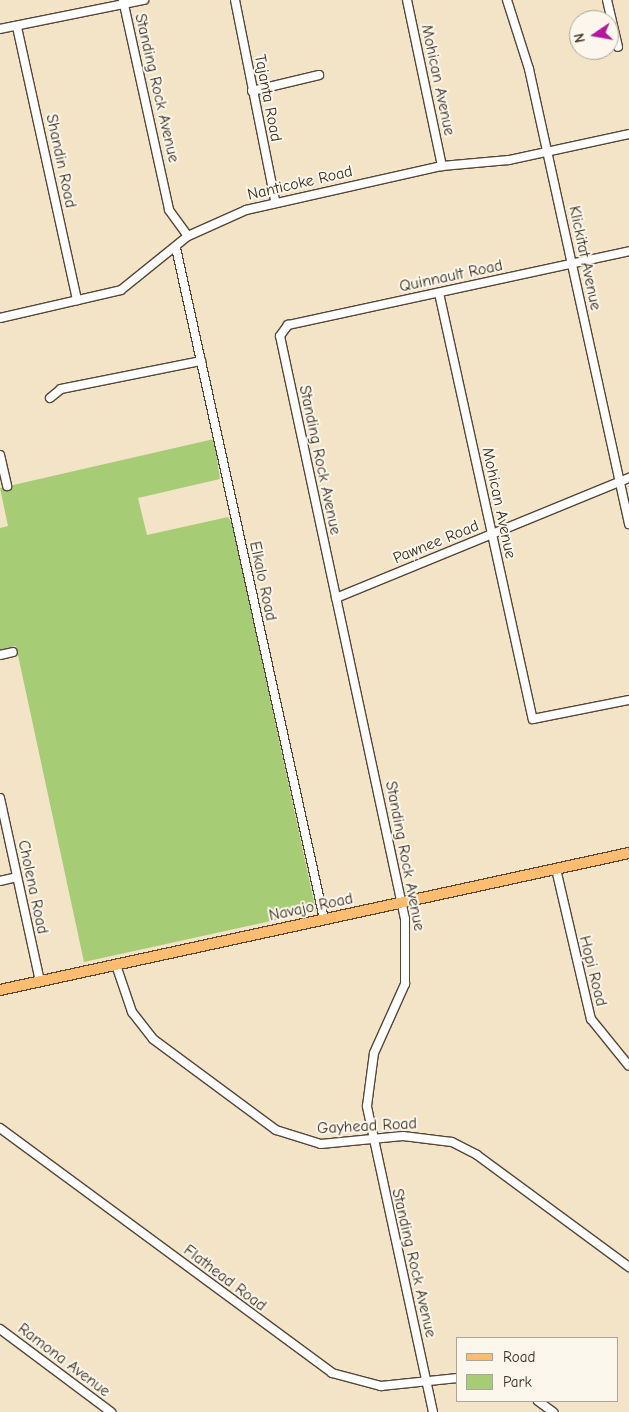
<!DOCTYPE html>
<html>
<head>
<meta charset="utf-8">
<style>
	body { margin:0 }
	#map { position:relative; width:629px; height:1412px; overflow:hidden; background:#f3e4c8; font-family:"Comic Neue",sans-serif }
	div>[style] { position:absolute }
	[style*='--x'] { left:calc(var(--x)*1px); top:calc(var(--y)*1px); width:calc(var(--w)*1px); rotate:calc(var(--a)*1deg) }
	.green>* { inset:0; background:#a7cc76 }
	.roads { filter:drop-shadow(1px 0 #574638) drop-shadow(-1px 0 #574638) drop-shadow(0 1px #574638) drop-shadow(0 -1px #574638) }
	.minor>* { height:8px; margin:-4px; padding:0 4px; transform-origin:4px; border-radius:4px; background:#fff }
	.major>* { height:10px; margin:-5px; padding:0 5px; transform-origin:5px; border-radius:5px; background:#febc70 }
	span { translate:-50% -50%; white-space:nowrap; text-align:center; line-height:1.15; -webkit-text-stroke:4px #fbf7ec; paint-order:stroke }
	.street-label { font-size:16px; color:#3b2a1e }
	.legend { position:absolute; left:456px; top:1337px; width:162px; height:65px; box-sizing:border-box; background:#fbf7ec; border:1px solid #aea59a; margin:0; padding:6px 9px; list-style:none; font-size:15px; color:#3b2a1e }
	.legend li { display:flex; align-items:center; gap:10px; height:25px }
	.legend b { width:25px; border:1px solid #aea59a }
	.north { position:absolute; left:569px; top:10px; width:50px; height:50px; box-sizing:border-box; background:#fbf7ec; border:1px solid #aea59a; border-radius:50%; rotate:258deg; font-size:14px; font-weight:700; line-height:20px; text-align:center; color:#3b2a1e }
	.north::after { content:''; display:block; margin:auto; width:18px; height:22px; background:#b5179e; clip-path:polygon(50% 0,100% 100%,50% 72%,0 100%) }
</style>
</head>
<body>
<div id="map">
	<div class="green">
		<i style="clip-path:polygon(214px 439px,220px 479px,138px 498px,147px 535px,228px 517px,232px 523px,316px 911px,84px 962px,16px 646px,0 650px,0 528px,8px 526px,0 488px)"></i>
	</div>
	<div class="roads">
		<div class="minor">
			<i style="--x:123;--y:0;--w:215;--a:77.6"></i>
			<i style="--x:169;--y:210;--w:32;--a:54"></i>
			<i style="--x:235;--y:0;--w:205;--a:78.7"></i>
			<i style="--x:407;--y:0;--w:170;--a:78.1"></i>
			<i style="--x:507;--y:0;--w:72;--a:72.3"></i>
			<i style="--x:529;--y:69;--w:466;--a:77.6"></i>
			<i style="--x:607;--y:0;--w:48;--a:76.8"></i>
			<i style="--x:17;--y:27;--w:280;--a:77.6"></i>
			<i style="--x:0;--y:29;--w:147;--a:-11.4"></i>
			<i style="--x:252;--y:91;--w:69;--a:-13.4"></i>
			<i style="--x:176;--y:248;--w:687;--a:77.56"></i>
			<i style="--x:439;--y:293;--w:436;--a:77.6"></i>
			<i style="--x:533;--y:719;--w:98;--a:-11.2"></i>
			<i style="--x:0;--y:318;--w:124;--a:-13"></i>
			<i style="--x:121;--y:290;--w:86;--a:-38.9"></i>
			<i style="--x:188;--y:236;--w:64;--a:-24.1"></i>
			<i style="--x:246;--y:210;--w:201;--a:-12.7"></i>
			<i style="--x:442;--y:166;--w:67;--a:-5.1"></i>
			<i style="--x:509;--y:160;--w:123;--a:-12.2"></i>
			<i style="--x:50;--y:398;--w:14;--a:-39"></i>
			<i style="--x:61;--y:389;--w:143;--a:-11.3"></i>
			<i style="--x:0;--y:455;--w:32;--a:77"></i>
			<i style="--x:336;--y:598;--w:317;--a:-22.3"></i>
			<i style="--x:0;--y:655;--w:13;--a:-13"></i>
			<i style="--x:0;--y:798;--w:187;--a:77.7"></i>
			<i style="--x:556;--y:869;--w:154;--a:76.9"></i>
			<i style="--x:591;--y:1019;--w:60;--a:51"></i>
			<i style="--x:0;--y:881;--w:17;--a:-13"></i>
			<i style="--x:116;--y:965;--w:50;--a:71.2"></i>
			<i style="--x:132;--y:1012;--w:34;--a:52"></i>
			<i style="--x:153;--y:1039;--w:153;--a:36.5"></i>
			<i style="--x:276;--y:1130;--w:47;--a:17.3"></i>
			<i style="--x:321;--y:1144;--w:82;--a:-5.6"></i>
			<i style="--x:403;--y:1136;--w:49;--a:7"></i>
			<i style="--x:452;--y:1142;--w:28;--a:27"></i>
			<i style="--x:477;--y:1155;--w:189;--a:36.4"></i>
			<i style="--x:0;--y:1128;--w:413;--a:36.4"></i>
			<i style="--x:332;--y:1373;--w:51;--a:14.9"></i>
			<i style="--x:381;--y:1386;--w:77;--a:-5.9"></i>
			<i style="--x:0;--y:1329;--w:139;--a:36.8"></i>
			<i style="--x:538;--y:1401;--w:19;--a:36"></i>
			<i style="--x:433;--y:1412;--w:313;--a:-102.2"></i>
			<i style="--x:367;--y:1106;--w:53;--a:-82.5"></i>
			<i style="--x:374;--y:1053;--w:76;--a:-65.8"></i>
			<i style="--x:405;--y:984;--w:65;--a:-90"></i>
			<i style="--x:405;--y:919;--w:596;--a:-102.1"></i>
			<i style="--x:280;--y:336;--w:14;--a:-54"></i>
			<i style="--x:288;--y:325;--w:349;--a:-12.2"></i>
		</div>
		<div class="major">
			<i style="--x:0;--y:990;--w:644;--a:-12.29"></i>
		</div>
	</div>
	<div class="street-label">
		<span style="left:438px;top:80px;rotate:78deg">Mohican Avenue</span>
		<span style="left:157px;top:88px;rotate:77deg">Standing Rock Avenue</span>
		<span style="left:268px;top:98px;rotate:79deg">Tajanta Road</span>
		<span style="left:61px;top:161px;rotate:78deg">Shandin Road</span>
		<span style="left:300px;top:183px;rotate:-13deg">Nanticoke Road</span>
		<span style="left:585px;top:258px;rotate:78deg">Klickitat Avenue</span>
		<span style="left:451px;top:276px;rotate:-12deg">Quinnault Road</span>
		<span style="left:320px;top:460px;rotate:78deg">Standing Rock Avenue</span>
		<span style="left:499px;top:503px;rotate:78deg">Mohican Avenue</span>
		<span style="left:436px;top:542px;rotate:-22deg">Pawnee Road</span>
		<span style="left:263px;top:581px;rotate:78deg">Elkalo Road</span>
		<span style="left:405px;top:856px;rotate:79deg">Standing Rock Avenue</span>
		<span style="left:33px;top:887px;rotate:78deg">Cholena Road</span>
		<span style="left:311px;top:907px;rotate:-12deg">Navajo Road</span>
		<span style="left:593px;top:971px;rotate:76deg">Hopi Road</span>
		<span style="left:367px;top:1126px;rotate:-3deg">Gayhead Road</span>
		<span style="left:414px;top:1263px;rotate:77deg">Standing Rock Avenue</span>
		<span style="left:225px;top:1278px;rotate:37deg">Flathead Road</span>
		<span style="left:64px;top:1360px;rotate:37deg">Ramona Avenue</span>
	</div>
	<ul class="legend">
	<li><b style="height:6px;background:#febc70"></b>Road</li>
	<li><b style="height:14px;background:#a7cc76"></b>Park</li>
	</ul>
	<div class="north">N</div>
</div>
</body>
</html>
